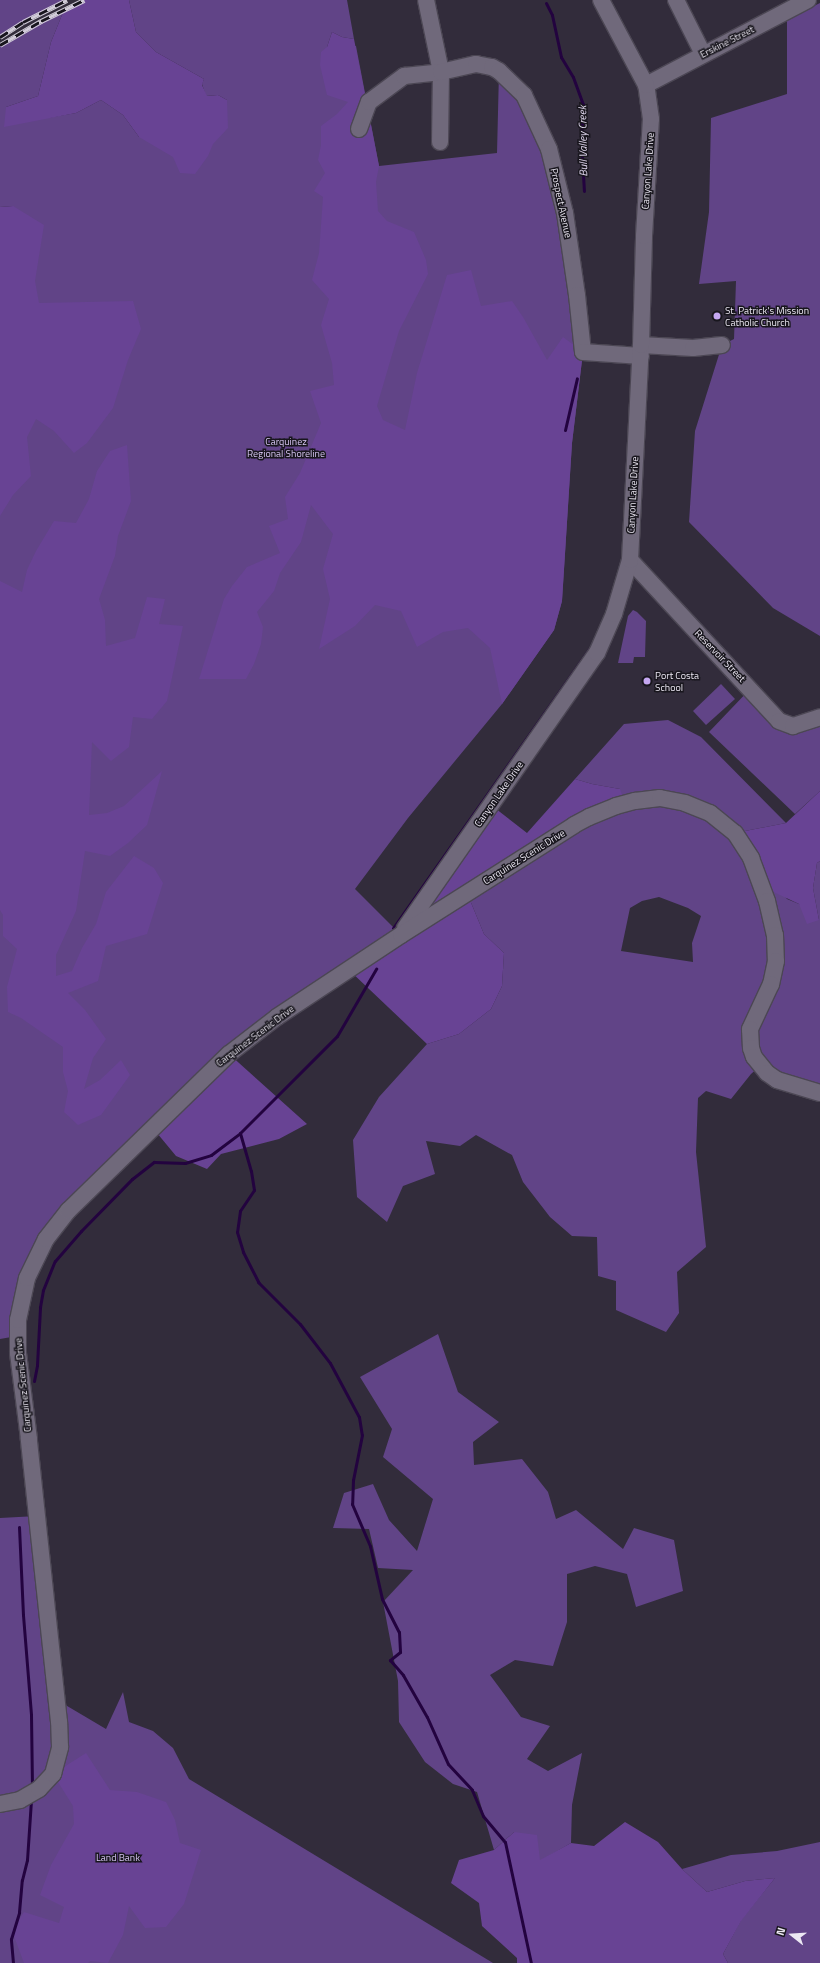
<!DOCTYPE html>
<html>
<head>
<meta charset="utf-8">
<style>
	body { margin:0 }
	#map { position:relative; width:820px; height:1963px; overflow:hidden; background:#322c3b; font-family:"Titillium Web",sans-serif }
	div>[style] { position:absolute }
	[style*='--x'] { left:calc(var(--x)*1px); top:calc(var(--y)*1px); width:calc(var(--w)*1px); rotate:calc(var(--a)*1deg) }
	.green>* { inset:0; background:#614487 }
	.forest>* { inset:0; background:#684394 }
	.stream>* { height:3px; margin:-1.5px; padding:0 1.5px; transform-origin:1.5px; border-radius:1.5px; background:#23033f }
	.roads { filter:drop-shadow(1px 0 #4c4754) drop-shadow(-1px 0 #4c4754) drop-shadow(0 1px #4c4754) drop-shadow(0 -1px #4c4754) }
	.minor>* { height:16px; margin:-8px; padding:0 8px; transform-origin:8px; border-radius:8px; background:#70697b }
	.rail>* { height:4.5px; margin-top:-2.25px; transform-origin:0; background:repeating-linear-gradient(90deg,#18161d 0 9px,#d1ccd8 0 18px); box-sizing:border-box; border-block:1px solid #d1ccd8 }
	.dots>* { width:11px; height:11px; translate:-50% -50%; box-sizing:border-box; border:2px solid #18161d; border-radius:50% }
	span { translate:-50% -50%; white-space:nowrap; text-align:center; line-height:1.15; -webkit-text-stroke:3px #18161d; paint-order:stroke }
	.street-label { font-size:10px; color:#ece8f3 }
	.poi-label { font-size:10px; color:#ece8f3 }
	.left { translate:0 -50%; text-align:left }
	.park-label { font-size:10px; color:#d6c5f1 }
	.water-label { font-size:11px; color:#e2d9f0; font-style:italic }
	.north { position:absolute; left:772px; top:1915px; width:40px; height:40px; -webkit-text-stroke:3px #18161d; paint-order:stroke; rotate:287deg; font-size:11px; font-weight:700; line-height:16px; text-align:center; color:#ece8f3 }
	.north::after { content:''; display:block; margin:auto; width:14px; height:18px; background:#ece8f3; clip-path:polygon(50% 0,100% 100%,50% 72%,0 100%) }
</style>
</head>
<body>
<div id="map">
	<div class="green">
		<i style="clip-path:polygon(0 0,67px 0,23px 22px,0 37px)"></i>
		<i style="clip-path:polygon(129px 0,347px 0,354px 39px,342px 37px,332px 32px,327px 47px,356px 46px,379px 166px,497px 153px,499px 71px,549px 149px,583px 352px,572px 443px,562px 601px,554px 630px,502px 704px,408px 818px,355px 889px,401px 935px,277px 1017px,46px 1239px,17px 1336px,0 1339px,0 248px,13px 206px,0 207px,0 45px,64px 10px,51px 42px,38px 96px,6px 107px,47px 118px,76px 113px,101px 100px,123px 115px,139px 137px,226px 112px,227px 100px,218px 95px,206px 96px,202px 84px,204px 79px,156px 52px,136px 32px)"></i>
		<i style="clip-path:polygon(820px 3px,820px 636px,773px 608px,689px 522px,695px 431px,722px 345px,734px 339px,736px 281px,699px 284px,709px 212px,711px 118px,787px 94px,787px 19px)"></i>
		<i style="clip-path:polygon(633px 610px,637px 612px,646px 621px,645px 657px,634px 657px,633px 663px,618px 663px,628px 616px)"></i>
		<i style="clip-path:polygon(721px 684px,735px 699px,706px 725px,693px 711px)"></i>
		<i style="clip-path:polygon(751px 688px,779px 721px,820px 717px,820px 791px,795px 814px,709px 732px)"></i>
		<i style="clip-path:polygon(evenodd,668px 720px,701px 737px,786px 823px,735px 833px,787px 899px,799px 904px,819px 920px,813px 888px,817px 863px,820px 861px,820px 1093px,760px 1066px,751px 1074px,731px 1099px,706px 1091px,698px 1098px,696px 1152px,706px 1247px,677px 1272px,679px 1313px,666px 1332px,616px 1310px,616px 1281px,598px 1276px,597px 1237px,572px 1236px,550px 1217px,523px 1182px,512px 1155px,476px 1135px,460px 1146px,426px 1141px,435px 1174px,403px 1186px,387px 1222px,357px 1197px,353px 1140px,379px 1097px,427px 1044px,459px 1034px,491px 1009px,502px 986px,504px 953px,484px 934px,467px 893px,620px 789px,592px 784px,575px 779px,624px 724px,668px 720px,659px 897px,688px 908px,701px 916px,692px 943px,693px 962px,621px 951px,630px 908px,642px 901px,659px 897px)"></i>
		<i style="clip-path:polygon(438px 1334px,458px 1392px,499px 1422px,473px 1442px,474px 1465px,522px 1459px,548px 1492px,556px 1519px,576px 1510px,623px 1549px,634px 1528px,674px 1540px,683px 1591px,636px 1607px,627px 1574px,595px 1566px,567px 1574px,567px 1622px,553px 1666px,515px 1660px,490px 1675px,521px 1717px,550px 1726px,527px 1759px,548px 1771px,582px 1753px,572px 1805px,571px 1843px,540px 1861px,514px 1832px,494px 1850px,477px 1792px,453px 1784px,425px 1762px,399px 1722px,398px 1681px,383px 1602px,413px 1570px,378px 1568px,369px 1529px,333px 1528px,344px 1493px,373px 1484px,389px 1520px,417px 1551px,433px 1499px,383px 1457px,392px 1429px,360px 1377px)"></i>
		<i style="clip-path:polygon(37px 1516px,57px 1700px,106px 1729px,123px 1692px,129px 1722px,153px 1731px,173px 1748px,189px 1779px,493px 1963px,0 1963px,0 1518px)"></i>
		<i style="clip-path:polygon(820px 1842px,820px 1963px,728px 1963px,723px 1954px,741px 1920px,775px 1878px,745px 1881px,707px 1892px,682px 1869px,731px 1855px,777px 1851px)"></i>
	</div>
	<div class="forest">
		<i style="clip-path:polygon(84px 0,129px 0,136px 32px,156px 52px,204px 79px,202px 85px,207px 96px,218px 95px,227px 100px,228px 128px,213px 144px,208px 156px,195px 174px,180px 173px,173px 157px,139px 137px,123px 115px,101px 100px,76px 113px,4px 127px,6px 107px,38px 96px,51px 42px,64px 10px)"></i>
		<i style="clip-path:polygon(332px 32px,342px 37px,354px 39px,379px 166px,376px 182px,378px 211px,387px 221px,414px 232px,426px 260px,428px 274px,399px 331px,377px 406px,383px 420px,405px 430px,417px 373px,447px 275px,471px 270px,481px 306px,512px 301px,523px 317px,547px 360px,563px 337px,583px 352px,572px 443px,562px 601px,554px 630px,502px 704px,490px 648px,468px 628px,443px 632px,417px 647px,401px 611px,375px 605px,355px 626px,319px 649px,330px 599px,323px 569px,333px 534px,311px 505px,301px 542px,280px 573px,274px 591px,257px 612px,263px 627px,261px 644px,254px 664px,246px 679px,199px 679px,224px 599px,232px 586px,247px 567px,280px 553px,269px 526px,288px 519px,285px 497px,300px 473px,321px 423px,310px 391px,334px 385px,332px 363px,321px 325px,329px 299px,312px 280px,319px 253px,323px 197px,314px 191px,325px 173px,318px 160px,321px 145px,321px 126px,337px 114px,348px 102px,327px 95px,320px 65px,321px 52px,327px 47px)"></i>
		<i style="clip-path:polygon(13px 206px,44px 225px,35px 281px,39px 303px,133px 301px,141px 329px,128px 360px,113px 408px,87px 443px,74px 453px,54px 431px,36px 419px,27px 437px,31px 476px,13px 495px,0 516px,0 207px)"></i>
		<i style="clip-path:polygon(127px 445px,131px 501px,118px 536px,115px 556px,99px 599px,105px 620px,106px 646px,135px 638px,147px 597px,165px 599px,159px 624px,183px 626px,167px 701px,152px 719px,133px 717px,129px 747px,111px 761px,92px 742px,89px 815px,107px 813px,124px 806px,162px 771px,147px 825px,128px 843px,110px 856px,85px 851px,76px 911px,56px 955px,56px 976px,72px 971px,82px 948px,96px 924px,106px 892px,134px 856px,154px 868px,163px 883px,147px 934px,106px 946px,98px 981px,68px 993px,85px 1010px,106px 1039px,93px 1058px,84px 1089px,100px 1080px,121px 1060px,130px 1075px,101px 1115px,78px 1125px,64px 1112px,68px 1091px,63px 1072px,63px 1047px,21px 1018px,8px 1012px,7px 987px,17px 949px,3px 936px,3px 915px,0 910px,0 581px,22px 592px,27px 570px,36px 551px,54px 521px,76px 523px,89px 499px,97px 471px,110px 451px)"></i>
		<i style="clip-path:polygon(575px 779px,592px 784px,620px 789px,625px 803px,467px 893px,484px 934px,504px 953px,502px 986px,491px 1009px,459px 1034px,427px 1044px,349px 970px,401px 935px,491px 805px,527px 833px)"></i>
		<i style="clip-path:polygon(820px 791px,820px 861px,817px 863px,813px 888px,819px 920px,807px 924px,799px 904px,763px 887px,735px 833px,786px 823px)"></i>
		<i style="clip-path:polygon(229px 1054px,307px 1124px,279px 1139px,221px 1154px,207px 1169px,176px 1156px,152px 1127px)"></i>
		<i style="clip-path:polygon(86px 1753px,110px 1790px,137px 1792px,166px 1802px,175px 1820px,180px 1843px,201px 1850px,184px 1904px,166px 1927px,145px 1928px,129px 1906px,123px 1935px,108px 1963px,90px 1961px,88px 1963px,24px 1963px,12px 1931px,24px 1912px,59px 1923px,64px 1907px,40px 1895px,51px 1865px,74px 1824px,73px 1806px,53px 1774px)"></i>
		<i style="clip-path:polygon(625px 1822px,658px 1842px,682px 1869px,707px 1892px,745px 1881px,775px 1878px,741px 1921px,723px 1954px,728px 1963px,517px 1963px,517px 1958px,482px 1926px,479px 1903px,451px 1883px,459px 1860px,494px 1850px,514px 1832px,537px 1835px,540px 1860px,571px 1843px,594px 1846px)"></i>
	</div>
	<div class="stream">
		<i style="--x:546;--y:3;--w:13;--a:63"></i>
		<i style="--x:552;--y:15;--w:43;--a:77.9"></i>
		<i style="--x:561;--y:57;--w:23;--a:59"></i>
		<i style="--x:573;--y:77;--w:29;--a:70"></i>
		<i style="--x:583;--y:104;--w:37;--a:93"></i>
		<i style="--x:581;--y:141;--w:50;--a:86.6"></i>
		<i style="--x:565;--y:430;--w:53;--a:-77"></i>
		<i style="--x:393;--y:928;--w:342;--a:-54.9"></i>
		<i style="--x:240;--y:1133;--w:40;--a:74"></i>
		<i style="--x:251;--y:1171;--w:19;--a:81"></i>
		<i style="--x:254;--y:1190;--w:25;--a:124"></i>
		<i style="--x:240;--y:1211;--w:21;--a:98"></i>
		<i style="--x:237;--y:1232;--w:21;--a:73"></i>
		<i style="--x:243;--y:1252;--w:34;--a:63"></i>
		<i style="--x:258;--y:1282;--w:59;--a:45"></i>
		<i style="--x:300;--y:1324;--w:49;--a:52.4"></i>
		<i style="--x:330;--y:1363;--w:61;--a:61.8"></i>
		<i style="--x:359;--y:1417;--w:18;--a:81"></i>
		<i style="--x:362;--y:1435;--w:46;--a:101.3"></i>
		<i style="--x:353;--y:1480;--w:24;--a:92"></i>
		<i style="--x:352;--y:1504;--w:46;--a:66.8"></i>
		<i style="--x:370;--y:1546;--w:54;--a:77.2"></i>
		<i style="--x:382;--y:1599;--w:37;--a:63"></i>
		<i style="--x:399;--y:1632;--w:20;--a:87"></i>
		<i style="--x:400;--y:1652;--w:13;--a:141"></i>
		<i style="--x:390;--y:1660;--w:20;--a:49"></i>
		<i style="--x:403;--y:1675;--w:48;--a:60.3"></i>
		<i style="--x:427;--y:1717;--w:51;--a:65.9"></i>
		<i style="--x:448;--y:1764;--w:35;--a:47"></i>
		<i style="--x:472;--y:1790;--w:28;--a:67"></i>
		<i style="--x:483;--y:1816;--w:34;--a:50"></i>
		<i style="--x:505;--y:1842;--w:124;--a:77.9"></i>
		<i style="--x:34;--y:1381;--w:16;--a:-79"></i>
		<i style="--x:37;--y:1365;--w:58;--a:-87"></i>
		<i style="--x:40;--y:1307;--w:17;--a:-80"></i>
		<i style="--x:43;--y:1290;--w:31;--a:-68"></i>
		<i style="--x:55;--y:1261;--w:40;--a:-49"></i>
		<i style="--x:81;--y:1231;--w:73;--a:-45.6"></i>
		<i style="--x:132;--y:1179;--w:28;--a:-38"></i>
		<i style="--x:154;--y:1162;--w:31;--a:2"></i>
		<i style="--x:185;--y:1163;--w:27;--a:-17"></i>
		<i style="--x:211;--y:1155;--w:36;--a:-37"></i>
		<i style="--x:240;--y:1133;--w:137;--a:-45"></i>
		<i style="--x:337;--y:1036;--w:78;--a:-59.8"></i>
		<i style="--x:19;--y:1527;--w:88;--a:87.4"></i>
		<i style="--x:23;--y:1615;--w:100;--a:85.4"></i>
		<i style="--x:31;--y:1715;--w:72;--a:89.2"></i>
		<i style="--x:13;--y:1963;--w:24;--a:-95"></i>
		<i style="--x:11;--y:1939;--w:28;--a:-73"></i>
		<i style="--x:19;--y:1912;--w:32;--a:-85"></i>
		<i style="--x:22;--y:1880;--w:21;--a:-76"></i>
		<i style="--x:27;--y:1860;--w:61;--a:-86.2"></i>
	</div>
	<div class="roads">
		<div class="minor">
			<i style="--x:426;--y:0;--w:74;--a:78.2"></i>
			<i style="--x:441;--y:72;--w:70;--a:90.8"></i>
			<i style="--x:676;--y:0;--w:60;--a:63.4"></i>
			<i style="--x:646;--y:85;--w:183;--a:-27.7"></i>
			<i style="--x:359;--y:129;--w:29;--a:-70"></i>
			<i style="--x:369;--y:102;--w:44;--a:-36.6"></i>
			<i style="--x:404;--y:76;--w:37;--a:-6"></i>
			<i style="--x:441;--y:72;--w:36;--a:-13"></i>
			<i style="--x:476;--y:64;--w:16;--a:11"></i>
			<i style="--x:492;--y:67;--w:8;--a:30"></i>
			<i style="--x:499;--y:71;--w:35;--a:44"></i>
			<i style="--x:524;--y:95;--w:60;--a:65.2"></i>
			<i style="--x:549;--y:149;--w:66;--a:76"></i>
			<i style="--x:565;--y:213;--w:83;--a:81.7"></i>
			<i style="--x:577;--y:295;--w:57;--a:84"></i>
			<i style="--x:583;--y:352;--w:58;--a:3.9"></i>
			<i style="--x:641;--y:345;--w:52;--a:3.3"></i>
			<i style="--x:693;--y:348;--w:29;--a:-6"></i>
			<i style="--x:630;--y:560;--w:219;--a:47.2"></i>
			<i style="--x:779;--y:721;--w:15;--a:20"></i>
			<i style="--x:793;--y:726;--w:28;--a:-18"></i>
			<i style="--x:405;--y:928;--w:335;--a:-55.1"></i>
			<i style="--x:597;--y:653;--w:43;--a:-66.4"></i>
			<i style="--x:614;--y:614;--w:56;--a:-73.5"></i>
			<i style="--x:630;--y:560;--w:215;--a:-87.1"></i>
			<i style="--x:641;--y:345;--w:109;--a:-88.4"></i>
			<i style="--x:644;--y:236;--w:117;--a:-86.6"></i>
			<i style="--x:651;--y:119;--w:34;--a:-98"></i>
			<i style="--x:646;--y:85;--w:96;--a:-117.9"></i>
			<i style="--x:0;--y:1804;--w:20;--a:-11"></i>
			<i style="--x:20;--y:1800;--w:22;--a:-30"></i>
			<i style="--x:39;--y:1789;--w:21;--a:-47"></i>
			<i style="--x:53;--y:1774;--w:28;--a:-75"></i>
			<i style="--x:60;--y:1747;--w:25;--a:-92"></i>
			<i style="--x:59;--y:1722;--w:285;--a:-96.1"></i>
			<i style="--x:29;--y:1439;--w:87;--a:-97.3"></i>
			<i style="--x:18;--y:1353;--w:33;--a:-90"></i>
			<i style="--x:18;--y:1320;--w:43;--a:-77.9"></i>
			<i style="--x:27;--y:1278;--w:43;--a:-64"></i>
			<i style="--x:46;--y:1239;--w:37;--a:-52"></i>
			<i style="--x:69;--y:1210;--w:223;--a:-44.3"></i>
			<i style="--x:229;--y:1054;--w:61;--a:-37.6"></i>
			<i style="--x:277;--y:1017;--w:149;--a:-33.5"></i>
			<i style="--x:401;--y:935;--w:205;--a:-32.4"></i>
			<i style="--x:574;--y:825;--w:17;--a:-28"></i>
			<i style="--x:589;--y:817;--w:29;--a:-22"></i>
			<i style="--x:616;--y:806;--w:20;--a:-15"></i>
			<i style="--x:635;--y:801;--w:25;--a:-7"></i>
			<i style="--x:660;--y:798;--w:25;--a:11"></i>
			<i style="--x:685;--y:803;--w:27;--a:22"></i>
			<i style="--x:710;--y:813;--w:32;--a:39"></i>
			<i style="--x:735;--y:833;--w:30;--a:57"></i>
			<i style="--x:751;--y:858;--w:46;--a:69.6"></i>
			<i style="--x:767;--y:901;--w:35;--a:77"></i>
			<i style="--x:775;--y:935;--w:26;--a:88"></i>
			<i style="--x:776;--y:961;--w:24;--a:102"></i>
			<i style="--x:771;--y:984;--w:50;--a:115"></i>
			<i style="--x:750;--y:1029;--w:19;--a:87"></i>
			<i style="--x:751;--y:1048;--w:9;--a:72"></i>
			<i style="--x:754;--y:1057;--w:21;--a:51"></i>
			<i style="--x:767;--y:1073;--w:12;--a:35"></i>
			<i style="--x:777;--y:1080;--w:45;--a:16.8"></i>
		</div>
	</div>
	<div class="rail">
		<i style="--x:0;--y:37;--w:27;--a:-33"></i>
		<i style="--x:23;--y:22;--w:49;--a:-26.6"></i>
		<i style="--x:0;--y:45;--w:48;--a:-30.3"></i>
		<i style="--x:41;--y:21;--w:48;--a:-26"></i>
	</div>
	<div class="dots">
		<i style="left:717px;top:316px;background:#c5a7f1"></i>
		<i style="left:647px;top:681px;background:#c5a7f1"></i>
	</div>
	<div class="street-label">
		<span style="left:727px;top:42px;rotate:-27deg">Erskine Street</span>
		<span style="left:648px;top:171px;rotate:-86deg">Canyon Lake Drive</span>
		<span style="left:561px;top:203px;rotate:78deg">Prospect Avenue</span>
		<span style="left:633px;top:495px;rotate:-87deg">Canyon Lake Drive</span>
		<span style="left:720px;top:656px;rotate:46deg">Reservoir Street</span>
		<span style="left:499px;top:794px;rotate:-55deg">Canyon Lake Drive</span>
		<span style="left:524px;top:857px;rotate:-32deg">Carquinez Scenic Drive</span>
		<span style="left:255px;top:1036px;rotate:-37deg">Carquinez Scenic Drive</span>
		<span style="left:23px;top:1385px;rotate:-96deg">Carquinez Scenic Drive</span>
	</div>
	<div class="poi-label">
		<span class="left" style="left:725px;top:316px">St. Patrick's Mission<br>Catholic Church</span>
		<span class="left" style="left:655px;top:681px">Port Costa<br>School</span>
	</div>
	<div class="park-label">
		<span style="left:286px;top:447px">Carquinez<br>Regional Shoreline</span>
		<span style="left:118px;top:1858px">Land Bank</span>
	</div>
	<div class="water-label">
		<span style="left:583px;top:141px;rotate:-91deg">Bull Valley Creek</span>
	</div>
	<div class="north">N</div>
</div>
</body>
</html>
